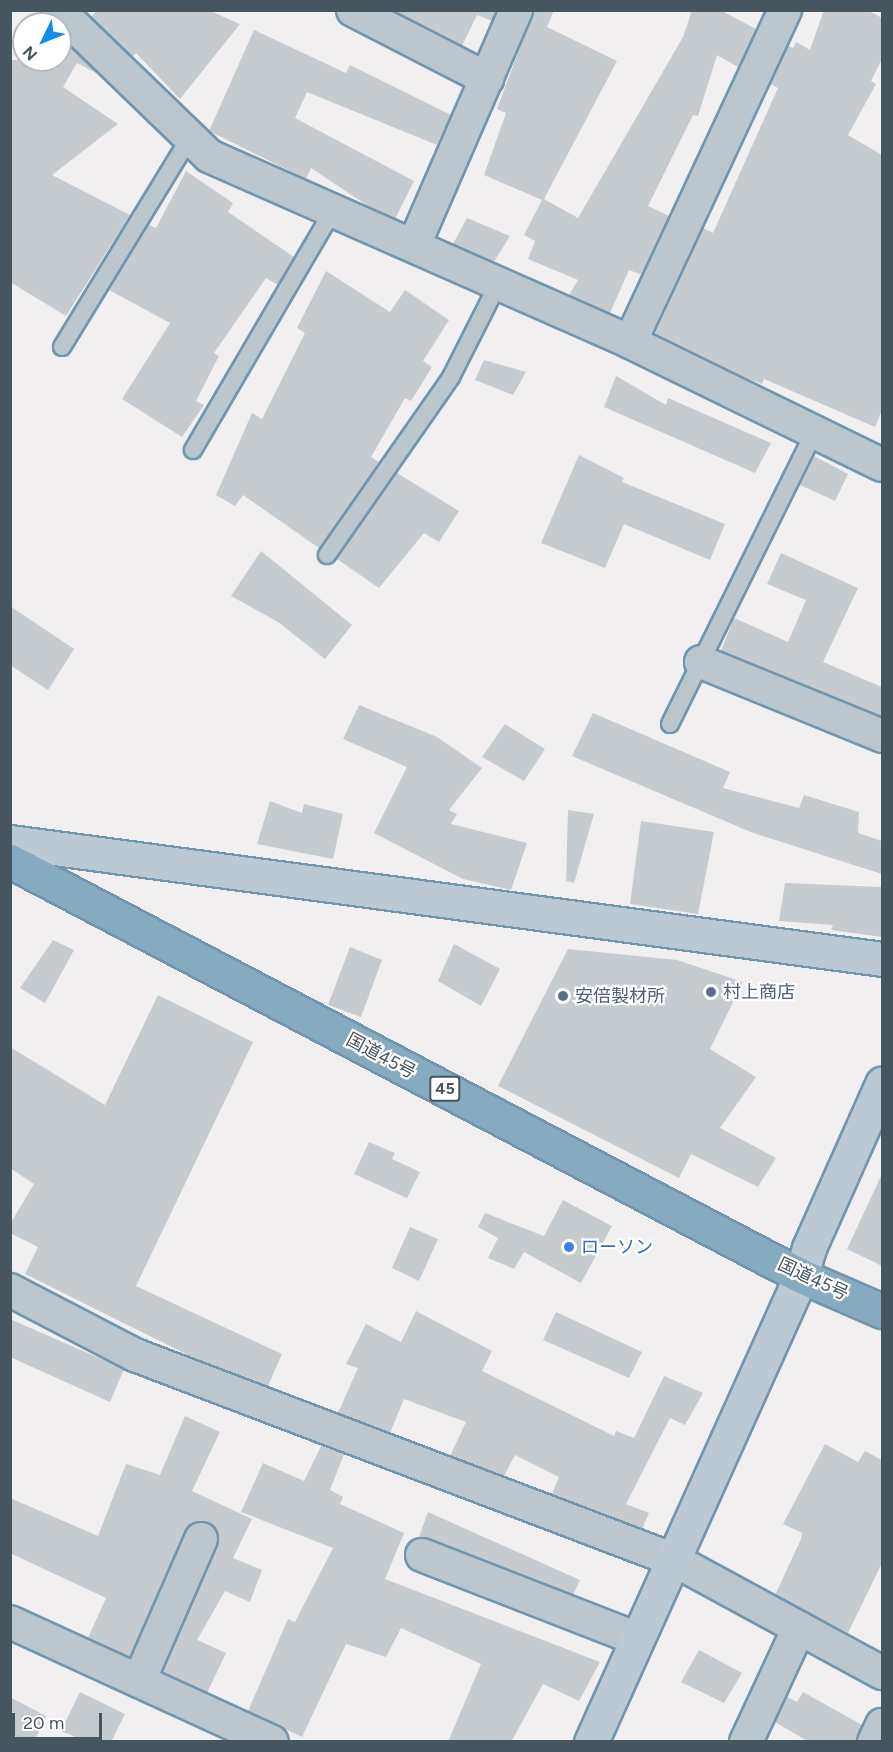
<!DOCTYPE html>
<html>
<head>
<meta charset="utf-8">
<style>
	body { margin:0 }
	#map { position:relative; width:893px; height:1752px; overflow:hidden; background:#f2eff0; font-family:Figtree,"Noto Sans JP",sans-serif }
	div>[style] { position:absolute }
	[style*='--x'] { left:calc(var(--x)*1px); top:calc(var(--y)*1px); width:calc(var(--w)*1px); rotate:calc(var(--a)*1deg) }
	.building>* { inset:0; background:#c6cbcf }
	.roads { filter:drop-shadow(2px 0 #7195ac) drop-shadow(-2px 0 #7195ac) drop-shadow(0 2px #7195ac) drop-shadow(0 -2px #7195ac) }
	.lane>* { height:16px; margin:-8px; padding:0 8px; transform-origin:8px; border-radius:8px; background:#bbc6cd }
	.street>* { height:32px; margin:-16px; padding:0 16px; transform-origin:16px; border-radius:16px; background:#bbc6cd }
	.secondary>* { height:33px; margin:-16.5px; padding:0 16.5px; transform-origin:16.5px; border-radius:16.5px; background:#bbc9d2 }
	.highway>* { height:33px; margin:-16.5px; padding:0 16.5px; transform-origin:16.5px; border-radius:16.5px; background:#86aac0 }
	.dots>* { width:16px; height:16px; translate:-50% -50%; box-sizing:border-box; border:3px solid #fff; border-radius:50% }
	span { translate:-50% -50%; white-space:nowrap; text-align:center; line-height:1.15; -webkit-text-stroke:4.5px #fff; paint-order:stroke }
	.shield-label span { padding:2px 4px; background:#fff; border:2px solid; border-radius:4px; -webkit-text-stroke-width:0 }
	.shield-label { font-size:16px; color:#47565e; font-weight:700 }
	.service-label { font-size:18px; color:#4e5e75 }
	.left { translate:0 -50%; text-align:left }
	.street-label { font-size:18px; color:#47565e }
	.shop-label { font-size:18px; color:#366cbe }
	.frame { position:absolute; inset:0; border:12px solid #47565e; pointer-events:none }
	.north { position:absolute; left:12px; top:12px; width:60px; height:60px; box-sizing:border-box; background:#fff; border:2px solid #b5bbbf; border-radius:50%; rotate:227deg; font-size:16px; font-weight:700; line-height:24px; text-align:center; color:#47565e }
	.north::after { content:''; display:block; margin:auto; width:21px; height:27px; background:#138ce9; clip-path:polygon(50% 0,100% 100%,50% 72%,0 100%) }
	.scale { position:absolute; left:12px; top:1713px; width:90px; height:27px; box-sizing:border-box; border:3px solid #47565e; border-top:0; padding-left:8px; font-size:18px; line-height:21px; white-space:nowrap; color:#47565e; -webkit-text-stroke:4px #fff; paint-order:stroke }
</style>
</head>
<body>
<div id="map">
	<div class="building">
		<i style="clip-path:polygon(97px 10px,208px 10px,240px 24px,180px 99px,136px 53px,132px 57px,91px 17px)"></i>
		<i style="clip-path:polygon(393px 10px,496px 10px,492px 21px,477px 15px,462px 46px)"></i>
		<i style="clip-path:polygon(534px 10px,554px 10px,547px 27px,617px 61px,544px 199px,578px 218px,683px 37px,692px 10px,720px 10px,756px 29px,738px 67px,717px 55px,698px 116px,693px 115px,648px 206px,669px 216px,642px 275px,629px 270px,610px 313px,569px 295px,578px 280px,528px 259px,535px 241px,524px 235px,542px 200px,484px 175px,506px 113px,497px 109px)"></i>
		<i style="clip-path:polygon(824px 10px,867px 10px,882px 18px,882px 59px,871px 81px,876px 84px,848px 135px,882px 155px,882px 410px,875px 427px,764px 379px,762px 384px,741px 376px,655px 334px,703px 228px,713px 233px,778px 88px,770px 84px,788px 46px,793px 48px,796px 42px,810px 50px)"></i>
		<i style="clip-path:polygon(254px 30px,346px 73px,350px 65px,451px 115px,437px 145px,307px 92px,295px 118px,414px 181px,395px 219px,368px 206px,311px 168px,306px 179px,209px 131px)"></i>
		<i style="clip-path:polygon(67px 43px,98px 74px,77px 63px,63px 87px,118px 124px,52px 175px,130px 215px,66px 316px,10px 282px,10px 60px,60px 60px)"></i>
		<i style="clip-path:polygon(186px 171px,233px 203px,228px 212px,294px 257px,278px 285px,266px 278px,214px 353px,219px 356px,196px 401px,204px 405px,182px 437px,122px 399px,170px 323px,109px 290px,149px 225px,156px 228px)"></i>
		<i style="clip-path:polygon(467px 218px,510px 236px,494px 262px,453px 244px)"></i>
		<i style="clip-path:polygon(326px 271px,390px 312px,405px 290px,449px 320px,423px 361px,432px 367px,411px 401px,405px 398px,371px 457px,379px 462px,319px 548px,243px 495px,235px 506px,216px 495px,252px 413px,262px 419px,305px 333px,297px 328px)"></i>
		<i style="clip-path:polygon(484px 360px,526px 372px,513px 395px,475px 380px)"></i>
		<i style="clip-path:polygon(616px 376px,666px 405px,668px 398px,771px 443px,755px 473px,604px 407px)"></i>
		<i style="clip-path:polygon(579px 455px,624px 478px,622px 482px,725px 524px,710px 560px,624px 524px,605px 568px,541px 543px)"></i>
		<i style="clip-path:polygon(814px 456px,848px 474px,835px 501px,800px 485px)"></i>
		<i style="clip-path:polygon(397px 473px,459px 511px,439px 542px,424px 533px,379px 588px,337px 559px)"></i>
		<i style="clip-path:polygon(261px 551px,352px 625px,325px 659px,278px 622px,231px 596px)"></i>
		<i style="clip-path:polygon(781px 553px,858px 588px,823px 662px,882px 687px,882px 717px,721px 651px,734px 618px,788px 642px,806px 600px,767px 584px)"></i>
		<i style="clip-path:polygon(10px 606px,74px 649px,48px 690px,10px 665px)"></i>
		<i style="clip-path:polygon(359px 705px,437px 737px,482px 768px,449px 810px,457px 814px,451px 824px,527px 843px,511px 890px,463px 879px,374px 833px,407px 767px,343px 739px)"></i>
		<i style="clip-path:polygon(593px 713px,730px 772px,723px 788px,799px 808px,804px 795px,859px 812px,858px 833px,882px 841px,882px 874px,753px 833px,572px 756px)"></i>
		<i style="clip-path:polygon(505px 724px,545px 749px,524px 781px,482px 757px)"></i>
		<i style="clip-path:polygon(270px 801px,302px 813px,304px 804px,343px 814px,333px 859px,257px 844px)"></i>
		<i style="clip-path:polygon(568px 810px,594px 814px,574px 883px,566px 881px)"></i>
		<i style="clip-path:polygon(641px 821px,714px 832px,698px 914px,630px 904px)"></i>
		<i style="clip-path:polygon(785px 883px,882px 887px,882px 937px,831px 930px,833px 925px,779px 921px)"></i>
		<i style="clip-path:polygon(53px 940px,74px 950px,45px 1003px,20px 988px)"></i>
		<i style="clip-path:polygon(454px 944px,500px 969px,481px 1006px,438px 981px)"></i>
		<i style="clip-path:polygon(350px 947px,382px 960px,361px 1017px,328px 1005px)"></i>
		<i style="clip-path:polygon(568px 949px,677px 960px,743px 982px,710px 1049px,756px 1077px,720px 1128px,776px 1158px,758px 1187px,691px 1154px,679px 1178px,498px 1086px)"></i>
		<i style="clip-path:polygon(158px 995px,253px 1042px,136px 1286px,282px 1354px,268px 1386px,196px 1359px,25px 1274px,38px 1247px,10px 1233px,10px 1224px,34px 1184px,10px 1168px,10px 1047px,105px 1105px)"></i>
		<i style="clip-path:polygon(369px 1142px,395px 1153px,392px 1159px,420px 1172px,407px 1198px,354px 1174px)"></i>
		<i style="clip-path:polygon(882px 1174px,882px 1266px,847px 1249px)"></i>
		<i style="clip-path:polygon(563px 1200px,612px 1226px,581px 1283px,524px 1252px,514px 1269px,488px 1258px,498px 1238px,478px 1227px,485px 1213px,544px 1236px)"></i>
		<i style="clip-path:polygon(410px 1227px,438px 1239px,419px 1281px,392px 1268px)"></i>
		<i style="clip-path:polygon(416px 1311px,492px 1351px,482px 1371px,614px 1436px,616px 1431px,634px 1438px,664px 1376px,703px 1393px,685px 1425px,670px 1418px,626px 1504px,649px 1513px,642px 1529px,552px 1494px,559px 1477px,515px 1455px,504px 1476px,450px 1456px,466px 1422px,404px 1399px,390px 1433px,338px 1413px,358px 1368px,346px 1364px,366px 1324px,401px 1342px)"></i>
		<i style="clip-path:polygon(556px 1312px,642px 1352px,629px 1378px,543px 1340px)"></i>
		<i style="clip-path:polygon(10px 1319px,124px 1369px,110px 1402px,10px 1357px)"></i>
		<i style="clip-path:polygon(185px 1416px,220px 1432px,192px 1491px,252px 1519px,233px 1558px,262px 1570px,250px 1602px,225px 1591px,197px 1640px,226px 1653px,207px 1693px,163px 1672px,218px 1546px,219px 1536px,209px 1523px,198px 1521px,184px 1532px,130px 1657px,88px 1638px,106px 1598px,10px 1553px,10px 1498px,98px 1536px,126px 1464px,160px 1475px)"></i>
		<i style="clip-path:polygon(825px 1444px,858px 1462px,865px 1451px,882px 1460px,882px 1563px,848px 1633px,775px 1595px,801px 1539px,802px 1533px,783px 1524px)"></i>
		<i style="clip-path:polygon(321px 1446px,344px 1454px,330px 1490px,343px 1497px,340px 1504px,404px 1533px,385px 1579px,600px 1662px,579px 1701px,543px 1684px,511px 1742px,448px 1742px,481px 1664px,401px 1628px,386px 1657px,346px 1644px,302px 1737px,248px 1711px,288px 1619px,295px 1622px,333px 1548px,241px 1512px,263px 1463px,304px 1481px)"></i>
		<i style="clip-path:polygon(428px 1512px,580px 1580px,573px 1595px,419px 1537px)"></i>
		<i style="clip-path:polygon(699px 1650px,742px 1673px,724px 1703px,681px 1682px)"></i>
		<i style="clip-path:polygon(80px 1692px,125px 1714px,111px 1742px,87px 1742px,61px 1731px)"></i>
		<i style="clip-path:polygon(803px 1692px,862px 1725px,856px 1742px,809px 1742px,775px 1722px,787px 1697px,797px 1702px)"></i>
		<i style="clip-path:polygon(10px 1697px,46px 1716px,34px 1742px,10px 1735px)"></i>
	</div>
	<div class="roads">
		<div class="lane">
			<i style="--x:62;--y:347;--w:246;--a:-58.6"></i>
			<i style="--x:193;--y:450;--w:279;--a:-59.7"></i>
			<i style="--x:327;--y:555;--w:217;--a:-55.1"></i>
			<i style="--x:451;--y:377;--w:104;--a:-63.2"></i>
			<i style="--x:670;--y:724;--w:325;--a:-63.7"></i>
		</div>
		<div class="street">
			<i style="--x:58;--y:10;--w:210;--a:44"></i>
			<i style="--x:209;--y:156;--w:460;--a:23.8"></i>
			<i style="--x:353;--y:10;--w:151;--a:27.2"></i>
			<i style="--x:785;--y:10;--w:366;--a:115"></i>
			<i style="--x:630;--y:342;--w:280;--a:26"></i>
			<i style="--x:414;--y:245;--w:256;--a:-66.5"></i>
			<i style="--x:701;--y:662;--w:196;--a:22.2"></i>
			<i style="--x:10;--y:1290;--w:141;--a:27.5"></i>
			<i style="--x:135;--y:1355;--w:577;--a:20.82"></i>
			<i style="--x:674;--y:1560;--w:237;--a:28.5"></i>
			<i style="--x:422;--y:1555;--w:232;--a:21.3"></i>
			<i style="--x:10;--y:1622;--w:288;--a:24.6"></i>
			<i style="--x:139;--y:1681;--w:155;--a:-66.4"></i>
			<i style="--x:746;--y:1742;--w:126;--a:-65.1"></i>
			<i style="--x:874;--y:1742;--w:19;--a:-65"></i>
		</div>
		<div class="secondary">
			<i style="--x:10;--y:842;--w:880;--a:7.64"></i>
			<i style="--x:591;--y:1742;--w:511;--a:-65.74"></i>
			<i style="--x:801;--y:1276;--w:29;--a:-74"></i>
			<i style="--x:809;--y:1248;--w:180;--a:-66"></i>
		</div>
		<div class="highway">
			<i style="--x:10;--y:861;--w:893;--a:27.68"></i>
			<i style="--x:801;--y:1276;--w:88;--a:23.4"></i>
		</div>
	</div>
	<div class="dots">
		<i style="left:711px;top:992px;background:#5c6f8a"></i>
		<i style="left:563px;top:996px;background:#5c6f8a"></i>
		<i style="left:569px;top:1247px;background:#3f7fe0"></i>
	</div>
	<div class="shield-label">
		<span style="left:445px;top:1089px">45</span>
	</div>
	<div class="service-label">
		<span class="left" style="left:723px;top:992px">村上商店</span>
		<span class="left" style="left:575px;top:996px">安倍製材所</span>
	</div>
	<div class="street-label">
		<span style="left:381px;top:1056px;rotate:28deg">国道45号</span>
		<span style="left:813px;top:1279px;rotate:25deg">国道45号</span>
	</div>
	<div class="shop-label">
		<span class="left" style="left:581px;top:1247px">ローソン</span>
	</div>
	<div class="frame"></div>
	<div class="north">N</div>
	<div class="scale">20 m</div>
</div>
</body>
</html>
